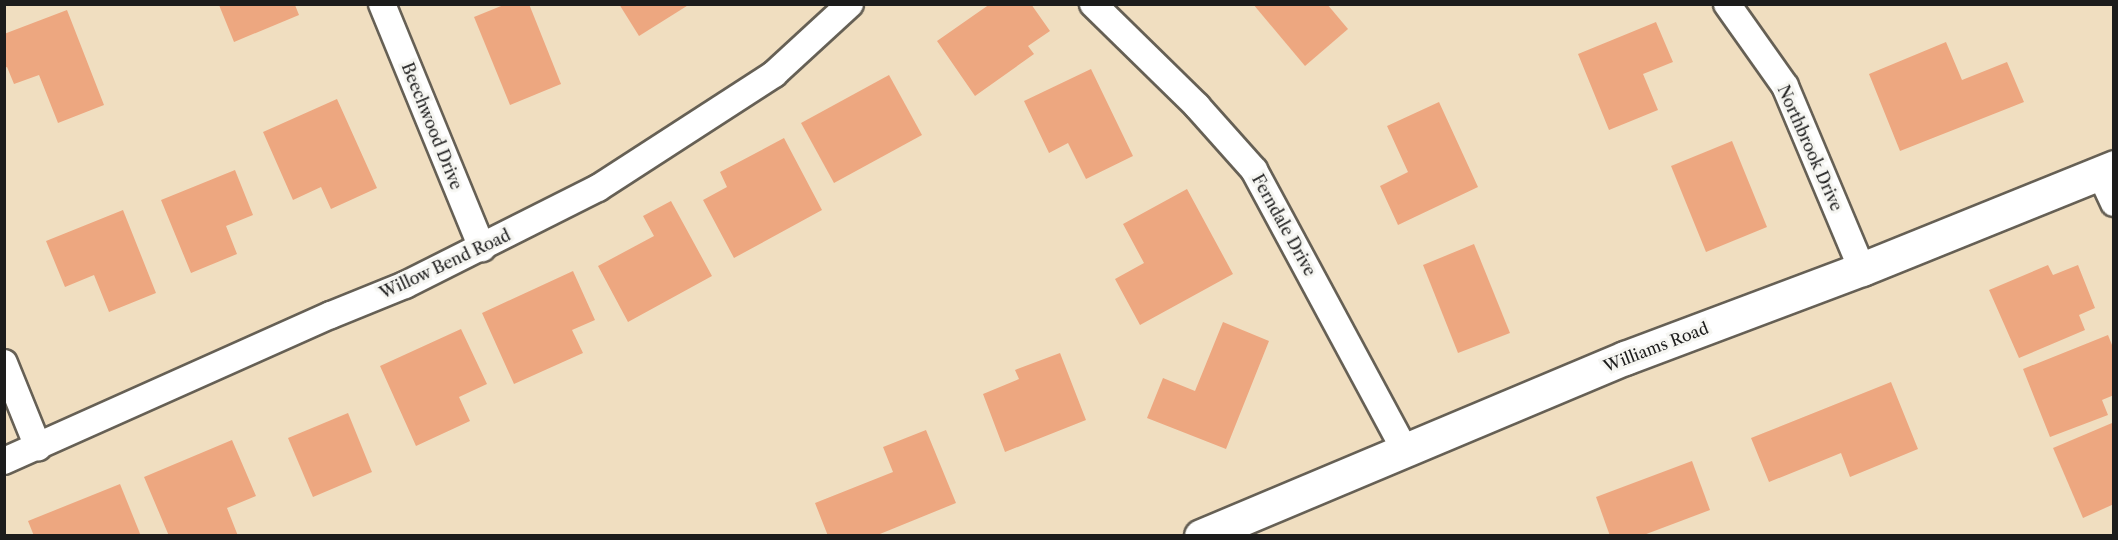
<!DOCTYPE html>
<html>
<head>
<meta charset="utf-8">
<style>
	body { margin:0 }
	#map { position:relative; width:2118px; height:540px; overflow:hidden; background:#f0dec0; font-family:"Libre Caslon Text",serif }
	div>[style] { position:absolute }
	[style*='--x'] { left:calc(var(--x)*1px); top:calc(var(--y)*1px); width:calc(var(--w)*1px); rotate:calc(var(--a)*1deg) }
	.building>* { inset:0; background:#eda780 }
	.roads { filter:drop-shadow(2px 0 #666055) drop-shadow(-2px 0 #666055) drop-shadow(0 2px #666055) drop-shadow(0 -2px #666055) }
	.minor>* { height:26px; margin:-13px; padding:0 13px; transform-origin:13px; border-radius:13px; background:#fff }
	.tertiary>* { height:33px; margin:-16.5px; padding:0 16.5px; transform-origin:16.5px; border-radius:16.5px; background:#fff }
	span { translate:-50% -50%; white-space:nowrap; text-align:center; line-height:1.15; -webkit-text-stroke:6px #f6f6f2; paint-order:stroke }
	.street-label { font-size:16px; color:#1c1c1c }
	.frame { position:absolute; inset:0; border:6px solid #1c1c1c; pointer-events:none }
</style>
</head>
<body>
<div id="map">
	<div class="building">
		<i style="clip-path:polygon(506px 4px,529px 4px,561px 84px,510px 105px,474px 17px)"></i>
		<i style="clip-path:polygon(619px 4px,690px 4px,639px 36px)"></i>
		<i style="clip-path:polygon(990px 4px,1031px 4px,1050px 31px,1028px 46px,1034px 54px,975px 96px,937px 41px)"></i>
		<i style="clip-path:polygon(1253px 4px,1327px 4px,1348px 29px,1305px 66px)"></i>
		<i style="clip-path:polygon(219px 5px,295px 5px,299px 15px,234px 42px)"></i>
		<i style="clip-path:polygon(67px 10px,104px 105px,58px 123px,39px 75px,14px 84px,7px 67px,4px 68px,4px 34px)"></i>
		<i style="clip-path:polygon(1656px 22px,1673px 62px,1643px 74px,1658px 110px,1609px 130px,1578px 54px)"></i>
		<i style="clip-path:polygon(1946px 42px,1962px 80px,2007px 62px,2024px 102px,1900px 151px,1869px 74px)"></i>
		<i style="clip-path:polygon(1091px 69px,1133px 156px,1086px 179px,1068px 143px,1049px 153px,1024px 101px)"></i>
		<i style="clip-path:polygon(889px 75px,922px 135px,834px 183px,801px 123px)"></i>
		<i style="clip-path:polygon(337px 99px,377px 188px,331px 209px,321px 187px,293px 200px,263px 132px)"></i>
		<i style="clip-path:polygon(1439px 102px,1478px 187px,1398px 225px,1380px 186px,1408px 172px,1387px 126px)"></i>
		<i style="clip-path:polygon(784px 138px,822px 210px,734px 258px,703px 200px,727px 187px,720px 172px)"></i>
		<i style="clip-path:polygon(1732px 141px,1767px 227px,1706px 252px,1671px 166px)"></i>
		<i style="clip-path:polygon(235px 170px,253px 215px,226px 226px,237px 254px,191px 273px,161px 200px)"></i>
		<i style="clip-path:polygon(1187px 189px,1233px 274px,1140px 325px,1115px 279px,1144px 263px,1123px 224px)"></i>
		<i style="clip-path:polygon(671px 201px,712px 276px,628px 322px,598px 266px,654px 236px,643px 216px)"></i>
		<i style="clip-path:polygon(123px 210px,156px 293px,109px 312px,94px 275px,65px 287px,46px 241px)"></i>
		<i style="clip-path:polygon(1474px 244px,1510px 333px,1458px 353px,1423px 265px)"></i>
		<i style="clip-path:polygon(2048px 265px,2053px 275px,2078px 265px,2095px 308px,2079px 315px,2085px 330px,2019px 358px,1989px 290px)"></i>
		<i style="clip-path:polygon(573px 271px,595px 320px,572px 330px,583px 353px,514px 384px,482px 313px)"></i>
		<i style="clip-path:polygon(1223px 322px,1269px 341px,1226px 449px,1147px 418px,1163px 378px,1195px 391px)"></i>
		<i style="clip-path:polygon(461px 329px,487px 384px,459px 397px,470px 421px,416px 446px,380px 366px)"></i>
		<i style="clip-path:polygon(2108px 335px,2114px 350px,2114px 395px,2102px 400px,2108px 415px,2050px 437px,2023px 369px)"></i>
		<i style="clip-path:polygon(1060px 353px,1086px 420px,1005px 452px,983px 394px,1019px 379px,1015px 370px)"></i>
		<i style="clip-path:polygon(1891px 382px,1918px 449px,1850px 477px,1841px 453px,1769px 482px,1751px 438px)"></i>
		<i style="clip-path:polygon(348px 413px,372px 472px,313px 497px,288px 438px)"></i>
		<i style="clip-path:polygon(2112px 423px,2114px 504px,2083px 518px,2053px 448px)"></i>
		<i style="clip-path:polygon(926px 430px,956px 503px,875px 536px,828px 536px,815px 503px,893px 472px,883px 447px)"></i>
		<i style="clip-path:polygon(232px 440px,256px 496px,227px 508px,238px 536px,169px 536px,144px 477px)"></i>
		<i style="clip-path:polygon(1692px 461px,1710px 510px,1641px 536px,1610px 536px,1596px 497px)"></i>
		<i style="clip-path:polygon(120px 484px,141px 536px,34px 536px,28px 521px)"></i>
	</div>
	<div class="roads">
		<div class="minor">
			<i style="--x:382;--y:4;--w:264;--a:67.7"></i>
			<i style="--x:1093;--y:4;--w:146;--a:44.4"></i>
			<i style="--x:1197;--y:106;--w:86;--a:48.3"></i>
			<i style="--x:1254;--y:170;--w:320;--a:61.7"></i>
			<i style="--x:1727;--y:4;--w:100;--a:54.7"></i>
			<i style="--x:1785;--y:86;--w:199;--a:67.2"></i>
			<i style="--x:2100;--y:173;--w:33;--a:65"></i>
			<i style="--x:4;--y:363;--w:91;--a:68"></i>
			<i style="--x:4;--y:461;--w:358;--a:-24.1"></i>
			<i style="--x:331;--y:315;--w:80;--a:-22.1"></i>
			<i style="--x:405;--y:285;--w:216;--a:-26.7"></i>
			<i style="--x:598;--y:188;--w:210;--a:-32.9"></i>
			<i style="--x:774;--y:74;--w:103;--a:-42.6"></i>
		</div>
		<div class="tertiary">
			<i style="--x:1201;--y:536;--w:460;--a:-22.8"></i>
			<i style="--x:1625;--y:358;--w:253;--a:-20.6"></i>
			<i style="--x:1862;--y:269;--w:272;--a:-22"></i>
		</div>
	</div>
	<div class="street-label">
		<span style="left:432px;top:126px;rotate:68deg">Beechwood Drive</span>
		<span style="left:1810px;top:148px;rotate:66deg">Northbrook Drive</span>
		<span style="left:1284px;top:225px;rotate:61deg">Ferndale Drive</span>
		<span style="left:445px;top:264px;rotate:-25deg">Willow Bend Road</span>
		<span style="left:1656px;top:347px;rotate:-21deg">Williams Road</span>
	</div>
	<div class="frame"></div>
</div>
</body>
</html>
